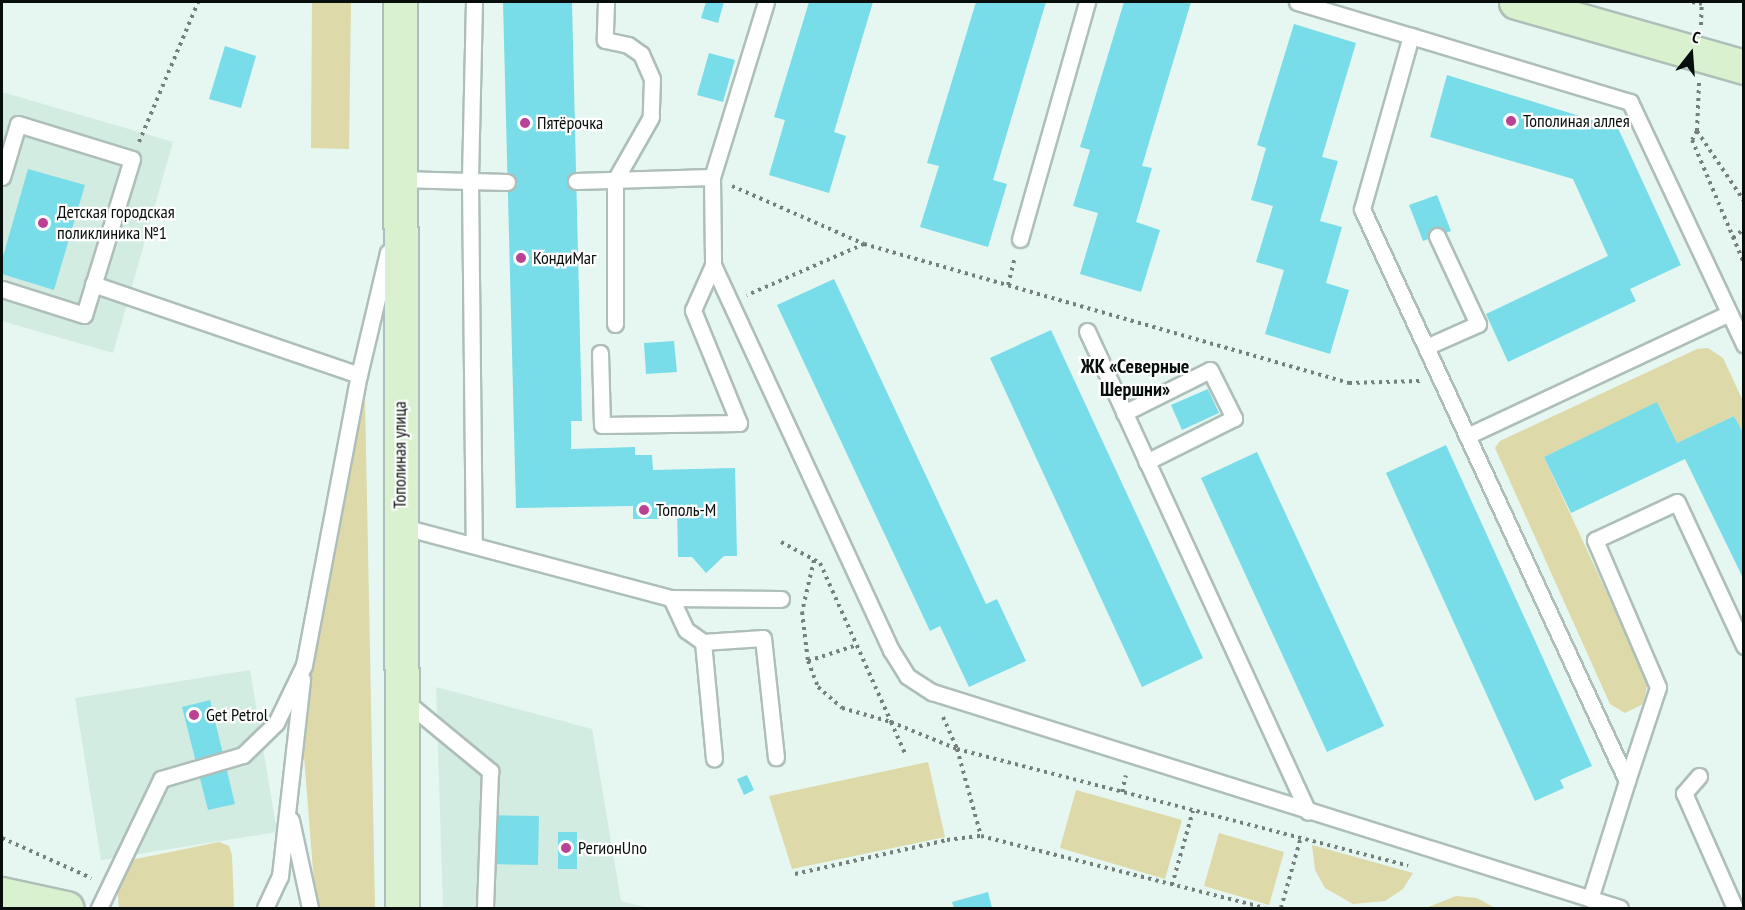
<!DOCTYPE html>
<html>
<head>
<meta charset="utf-8">
<style>
	body { margin:0 }
	#map { position:relative; width:1745px; height:910px; overflow:hidden; background:#e6f6f0; font-family:"PT Sans Narrow",sans-serif }
	div>[style] { position:absolute }
	[style*='--x'] { left:calc(var(--x)*1px); top:calc(var(--y)*1px); width:calc(var(--w)*1px); rotate:calc(var(--a)*1deg) }
	.built>* { inset:0; background:#d3ece2 }
	.green>* { inset:0; background:#ddd9a8 }
	.building>* { inset:0; background:#78dde9 }
	.path>* { height:4px; margin-top:-2px; transform-origin:0; background:repeating-linear-gradient(90deg,#75807c 0 3px,transparent 0 7.5px) }
	.roads { filter:drop-shadow(2px 0 #aebeb8) drop-shadow(-2px 0 #aebeb8) drop-shadow(0 2px #aebeb8) drop-shadow(0 -2px #aebeb8) }
	.lane>* { height:15px; margin:-7.5px; padding:0 7.5px; transform-origin:7.5px; border-radius:7.5px; background:#fff }
	.secondary>* { height:33px; margin:-16.5px; padding:0 16.5px; transform-origin:16.5px; border-radius:16.5px; background:#d9f1ce }
	.dots>* { width:16px; height:16px; translate:-50% -50%; box-sizing:border-box; border:3px solid #fff; border-radius:50% }
	span { translate:-50% -50%; white-space:nowrap; text-align:center; line-height:1.15; -webkit-text-stroke:4.5px #fff; paint-order:stroke }
	.poi-label { font-size:18px; color:#080e0c }
	.left { translate:0 -50%; text-align:left }
	.street-label { font-size:18px; color:#080e0c }
	.neighbourhood-label { font-size:20px; color:#080e0c; font-weight:700 }
	.frame { position:absolute; inset:0; border:3px solid #080e0c; pointer-events:none }
	.north { position:absolute; left:1661px; top:24px; width:60px; height:60px; -webkit-text-stroke:4px #fff; paint-order:stroke; rotate:17deg; font-size:16px; font-weight:700; line-height:24px; text-align:center; color:#080e0c }
	.north::after { content:''; display:block; margin:auto; width:21px; height:27px; background:#080e0c; clip-path:polygon(50% 0,100% 100%,50% 72%,0 100%) }
</style>
</head>
<body>
<div id="map">
	<div class="built">
		<i style="clip-path:polygon(2px 92px,173px 142px,113px 353px,2px 321px)"></i>
		<i style="clip-path:polygon(250px 670px,277px 832px,101px 860px,75px 698px)"></i>
		<i style="clip-path:polygon(436px 687px,592px 729px,621px 901px,648px 908px,443px 908px)"></i>
	</div>
	<div class="green">
		<i style="clip-path:polygon(312px 2px,351px 2px,349px 149px,311px 148px)"></i>
		<i style="clip-path:polygon(1708px 348px,1723px 358px,1743px 401px,1743px 435px,1734px 416px,1677px 443px,1657px 403px,1544px 457px,1648px 682px,1643px 704px,1625px 713px,1610px 704px,1495px 448px,1500px 441px,1697px 349px)"></i>
		<i style="clip-path:polygon(365px 398px,375px 908px,316px 908px,300px 705px)"></i>
		<i style="clip-path:polygon(928px 762px,945px 837px,792px 869px,769px 796px)"></i>
		<i style="clip-path:polygon(1076px 790px,1182px 820px,1165px 879px,1060px 848px)"></i>
		<i style="clip-path:polygon(1219px 833px,1284px 852px,1269px 905px,1204px 886px)"></i>
		<i style="clip-path:polygon(219px 842px,229px 846px,232px 855px,234px 908px,119px 908px,117px 885px,121px 866px,131px 860px)"></i>
		<i style="clip-path:polygon(1312px 845px,1413px 873px,1403px 889px,1385px 901px,1353px 904px,1325px 888px,1315px 870px)"></i>
		<i style="clip-path:polygon(1456px 896px,1477px 898px,1495px 908px,1426px 908px)"></i>
	</div>
	<div class="building">
		<i style="clip-path:polygon(503px 2px,572px 2px,582px 421px,571px 421px,571px 449px,635px 447px,635px 455px,652px 455px,653px 470px,735px 468px,737px 556px,724px 556px,706px 573px,692px 557px,678px 557px,677px 510px,658px 510px,659px 519px,633px 519px,633px 506px,516px 508px)"></i>
		<i style="clip-path:polygon(706px 2px,724px 2px,718px 23px,701px 18px)"></i>
		<i style="clip-path:polygon(809px 2px,873px 2px,834px 132px,846px 136px,829px 193px,769px 175px,785px 120px,774px 117px)"></i>
		<i style="clip-path:polygon(976px 2px,1046px 2px,993px 180px,1007px 184px,988px 247px,920px 227px,939px 166px,927px 163px)"></i>
		<i style="clip-path:polygon(1124px 2px,1191px 2px,1142px 166px,1152px 168px,1136px 222px,1160px 230px,1141px 292px,1080px 274px,1098px 213px,1073px 206px,1090px 150px,1080px 147px)"></i>
		<i style="clip-path:polygon(1294px 24px,1356px 43px,1322px 157px,1338px 161px,1320px 221px,1342px 227px,1326px 283px,1349px 290px,1330px 354px,1265px 334px,1284px 270px,1256px 262px,1273px 206px,1251px 200px,1266px 148px,1257px 145px)"></i>
		<i style="clip-path:polygon(225px 46px,256px 56px,241px 108px,209px 99px)"></i>
		<i style="clip-path:polygon(709px 53px,735px 60px,723px 102px,697px 95px)"></i>
		<i style="clip-path:polygon(1447px 75px,1618px 128px,1681px 265px,1630px 289px,1636px 301px,1508px 362px,1486px 314px,1608px 256px,1573px 179px,1430px 137px)"></i>
		<i style="clip-path:polygon(28px 169px,85px 185px,54px 290px,2px 274px,2px 260px)"></i>
		<i style="clip-path:polygon(1437px 195px,1451px 231px,1423px 241px,1409px 205px)"></i>
		<i style="clip-path:polygon(834px 279px,986px 604px,997px 599px,1026px 661px,969px 687px,940px 626px,930px 631px,777px 305px)"></i>
		<i style="clip-path:polygon(1051px 330px,1203px 658px,1142px 687px,990px 358px)"></i>
		<i style="clip-path:polygon(674px 341px,677px 372px,646px 374px,644px 343px)"></i>
		<i style="clip-path:polygon(1208px 389px,1219px 413px,1182px 430px,1171px 405px)"></i>
		<i style="clip-path:polygon(1657px 402px,1677px 443px,1734px 416px,1744px 435px,1744px 580px,1685px 459px,1571px 513px,1544px 457px)"></i>
		<i style="clip-path:polygon(1446px 445px,1592px 766px,1560px 780px,1564px 788px,1535px 801px,1386px 473px)"></i>
		<i style="clip-path:polygon(1257px 452px,1384px 726px,1327px 752px,1201px 478px)"></i>
		<i style="clip-path:polygon(210px 700px,235px 804px,208px 810px,182px 707px)"></i>
		<i style="clip-path:polygon(747px 775px,754px 790px,744px 795px,737px 779px)"></i>
		<i style="clip-path:polygon(489px 815px,539px 816px,538px 865px,488px 864px)"></i>
		<i style="clip-path:polygon(558px 832px,577px 832px,577px 869px,558px 869px)"></i>
		<i style="clip-path:polygon(988px 892px,992px 908px,954px 908px,952px 902px)"></i>
	</div>
	<div class="path">
		<i style="--x:1692;--y:2;--w:10;--a:11"></i>
		<i style="--x:1701;--y:25;--w:23;--a:-88"></i>
		<i style="--x:1699;--y:83;--w:48;--a:92.4"></i>
		<i style="--x:1697;--y:131;--w:10;--a:119"></i>
		<i style="--x:1692;--y:140;--w:134;--a:67.1"></i>
		<i style="--x:1697;--y:131;--w:84;--a:56.1"></i>
		<i style="--x:139;--y:142;--w:152;--a:-67.1"></i>
		<i style="--x:732;--y:186;--w:144;--a:23.7"></i>
		<i style="--x:864;--y:244;--w:128;--a:156.4"></i>
		<i style="--x:1733;--y:238;--w:14;--a:-39"></i>
		<i style="--x:864;--y:244;--w:505;--a:15.99"></i>
		<i style="--x:1349;--y:383;--w:71;--a:-1.6"></i>
		<i style="--x:1008;--y:285;--w:29;--a:-76"></i>
		<i style="--x:781;--y:542;--w:44;--a:28.3"></i>
		<i style="--x:820;--y:563;--w:174;--a:65.9"></i>
		<i style="--x:891;--y:722;--w:71;--a:22.2"></i>
		<i style="--x:957;--y:749;--w:466;--a:14.5"></i>
		<i style="--x:814;--y:560;--w:53;--a:103"></i>
		<i style="--x:802;--y:612;--w:49;--a:83"></i>
		<i style="--x:808;--y:661;--w:28;--a:69"></i>
		<i style="--x:818;--y:687;--w:32;--a:41"></i>
		<i style="--x:842;--y:708;--w:51;--a:15.9"></i>
		<i style="--x:891;--y:722;--w:35;--a:66"></i>
		<i style="--x:808;--y:661;--w:52;--a:-18.1"></i>
		<i style="--x:943;--y:717;--w:35;--a:66"></i>
		<i style="--x:957;--y:749;--w:90;--a:74.6"></i>
		<i style="--x:1122;--y:792;--w:17;--a:-77"></i>
		<i style="--x:2;--y:838;--w:98;--a:24.2"></i>
		<i style="--x:795;--y:874;--w:156;--a:-12.6"></i>
		<i style="--x:947;--y:840;--w:34;--a:-7"></i>
		<i style="--x:981;--y:836;--w:293;--a:14.2"></i>
		<i style="--x:1172;--y:885;--w:77;--a:-74.2"></i>
		<i style="--x:1281;--y:908;--w:74;--a:-74.3"></i>
	</div>
	<div class="roads">
		<div class="lane">
			<i style="--x:474;--y:2;--w:179;--a:91.3"></i>
			<i style="--x:470;--y:181;--w:363;--a:89.4"></i>
			<i style="--x:606;--y:2;--w:38;--a:92"></i>
			<i style="--x:605;--y:40;--w:24;--a:12"></i>
			<i style="--x:628;--y:45;--w:16;--a:35"></i>
			<i style="--x:641;--y:54;--w:27;--a:66"></i>
			<i style="--x:652;--y:79;--w:38;--a:92"></i>
			<i style="--x:651;--y:117;--w:73;--a:119.7"></i>
			<i style="--x:615;--y:180;--w:144;--a:90"></i>
			<i style="--x:766;--y:2;--w:183;--a:107.1"></i>
			<i style="--x:712;--y:177;--w:88;--a:89.3"></i>
			<i style="--x:713;--y:265;--w:424;--a:65.2"></i>
			<i style="--x:891;--y:650;--w:31;--a:58"></i>
			<i style="--x:907;--y:676;--w:30;--a:33"></i>
			<i style="--x:932;--y:692;--w:721;--a:17.43"></i>
			<i style="--x:1297;--y:2;--w:119;--a:16.6"></i>
			<i style="--x:2;--y:177;--w:55;--a:-73.2"></i>
			<i style="--x:18;--y:124;--w:119;--a:17.1"></i>
			<i style="--x:132;--y:159;--w:163;--a:107.1"></i>
			<i style="--x:84;--y:315;--w:86;--a:-162.4"></i>
			<i style="--x:399;--y:179;--w:108;--a:1.6"></i>
			<i style="--x:576;--y:181;--w:136;--a:-1.7"></i>
			<i style="--x:1020;--y:239;--w:246;--a:-74.2"></i>
			<i style="--x:93;--y:284;--w:281;--a:18.9"></i>
			<i style="--x:1087;--y:331;--w:529;--a:65.32"></i>
			<i style="--x:1426;--y:347;--w:57;--a:-23.9"></i>
			<i style="--x:1478;--y:324;--w:97;--a:-115"></i>
			<i style="--x:600;--y:353;--w:72;--a:88.4"></i>
			<i style="--x:602;--y:425;--w:137;--a:-0.8"></i>
			<i style="--x:739;--y:423;--w:122;--a:-112.2"></i>
			<i style="--x:693;--y:310;--w:49;--a:-66"></i>
			<i style="--x:1124;--y:413;--w:96;--a:-26.6"></i>
			<i style="--x:1210;--y:370;--w:54;--a:63.4"></i>
			<i style="--x:1234;--y:418;--w:98;--a:153.4"></i>
			<i style="--x:1467;--y:436;--w:289;--a:-25.1"></i>
			<i style="--x:400;--y:526;--w:280;--a:14.9"></i>
			<i style="--x:671;--y:598;--w:35;--a:65"></i>
			<i style="--x:686;--y:630;--w:21;--a:35"></i>
			<i style="--x:703;--y:642;--w:117;--a:84.6"></i>
			<i style="--x:671;--y:598;--w:110;--a:0.5"></i>
			<i style="--x:703;--y:642;--w:60;--a:-3.8"></i>
			<i style="--x:763;--y:638;--w:120;--a:83.8"></i>
			<i style="--x:404;--y:700;--w:112;--a:39.5"></i>
			<i style="--x:490;--y:771;--w:137;--a:92.1"></i>
			<i style="--x:1699;--y:776;--w:23;--a:131"></i>
			<i style="--x:1684;--y:793;--w:126;--a:66.1"></i>
			<i style="--x:1627;--y:781;--w:99;--a:-71.7"></i>
			<i style="--x:1658;--y:687;--w:160;--a:-113.2"></i>
			<i style="--x:1595;--y:540;--w:90;--a:-24.9"></i>
			<i style="--x:1677;--y:502;--w:159;--a:65"></i>
			<i style="--x:291;--y:820;--w:90;--a:77.8"></i>
			<i style="--x:1590;--y:899;--w:124;--a:-72.6"></i>
			<i style="--x:1627;--y:781;--w:630;--a:-114.86"></i>
			<i style="--x:1362;--y:209;--w:180;--a:-74.2"></i>
			<i style="--x:1411;--y:36;--w:229;--a:16.8"></i>
			<i style="--x:1630;--y:102;--w:268;--a:64.8"></i>
			<i style="--x:99;--y:908;--w:143;--a:-64.3"></i>
			<i style="--x:161;--y:779;--w:85;--a:-16.3"></i>
			<i style="--x:243;--y:755;--w:46;--a:-44.1"></i>
			<i style="--x:276;--y:723;--w:64;--a:-64.2"></i>
			<i style="--x:304;--y:665;--w:295;--a:-79.3"></i>
			<i style="--x:359;--y:375;--w:126;--a:-76.7"></i>
			<i style="--x:265;--y:908;--w:35;--a:-65"></i>
			<i style="--x:280;--y:876;--w:198;--a:-83.6"></i>
		</div>
		<div class="secondary">
			<i style="--x:400;--y:2;--w:906;--a:89.87"></i>
			<i style="--x:1516;--y:2;--w:237;--a:15.9"></i>
			<i style="--x:2;--y:894;--w:66;--a:12.3"></i>
		</div>
	</div>
	<div class="dots">
		<i style="left:1511px;top:121px;background:#ba4194"></i>
		<i style="left:525px;top:123px;background:#ba4194"></i>
		<i style="left:43px;top:223px;background:#ba4194"></i>
		<i style="left:521px;top:258px;background:#ba4194"></i>
		<i style="left:644px;top:510px;background:#ba4194"></i>
		<i style="left:194px;top:715px;background:#ba4194"></i>
		<i style="left:566px;top:848px;background:#ba4194"></i>
	</div>
	<div class="poi-label">
		<span class="left" style="left:1523px;top:121px">Тополиная аллея</span>
		<span class="left" style="left:537px;top:123px">Пятёрочка</span>
		<span class="left" style="left:57px;top:223px">Детская городская<br>поликлиника №1</span>
		<span class="left" style="left:533px;top:258px">КондиМаг</span>
		<span class="left" style="left:656px;top:510px">Тополь-М</span>
		<span class="left" style="left:206px;top:715px">Get Petrol</span>
		<span class="left" style="left:578px;top:848px">РегионUno</span>
	</div>
	<div class="street-label">
		<span style="left:400px;top:455px;rotate:-90deg">Тополиная улица</span>
	</div>
	<div class="neighbourhood-label">
		<span style="left:1135px;top:378px">ЖК «Северные<br>Шершни»</span>
	</div>
	<div class="frame"></div>
	<div class="north">С</div>
</div>
</body>
</html>
